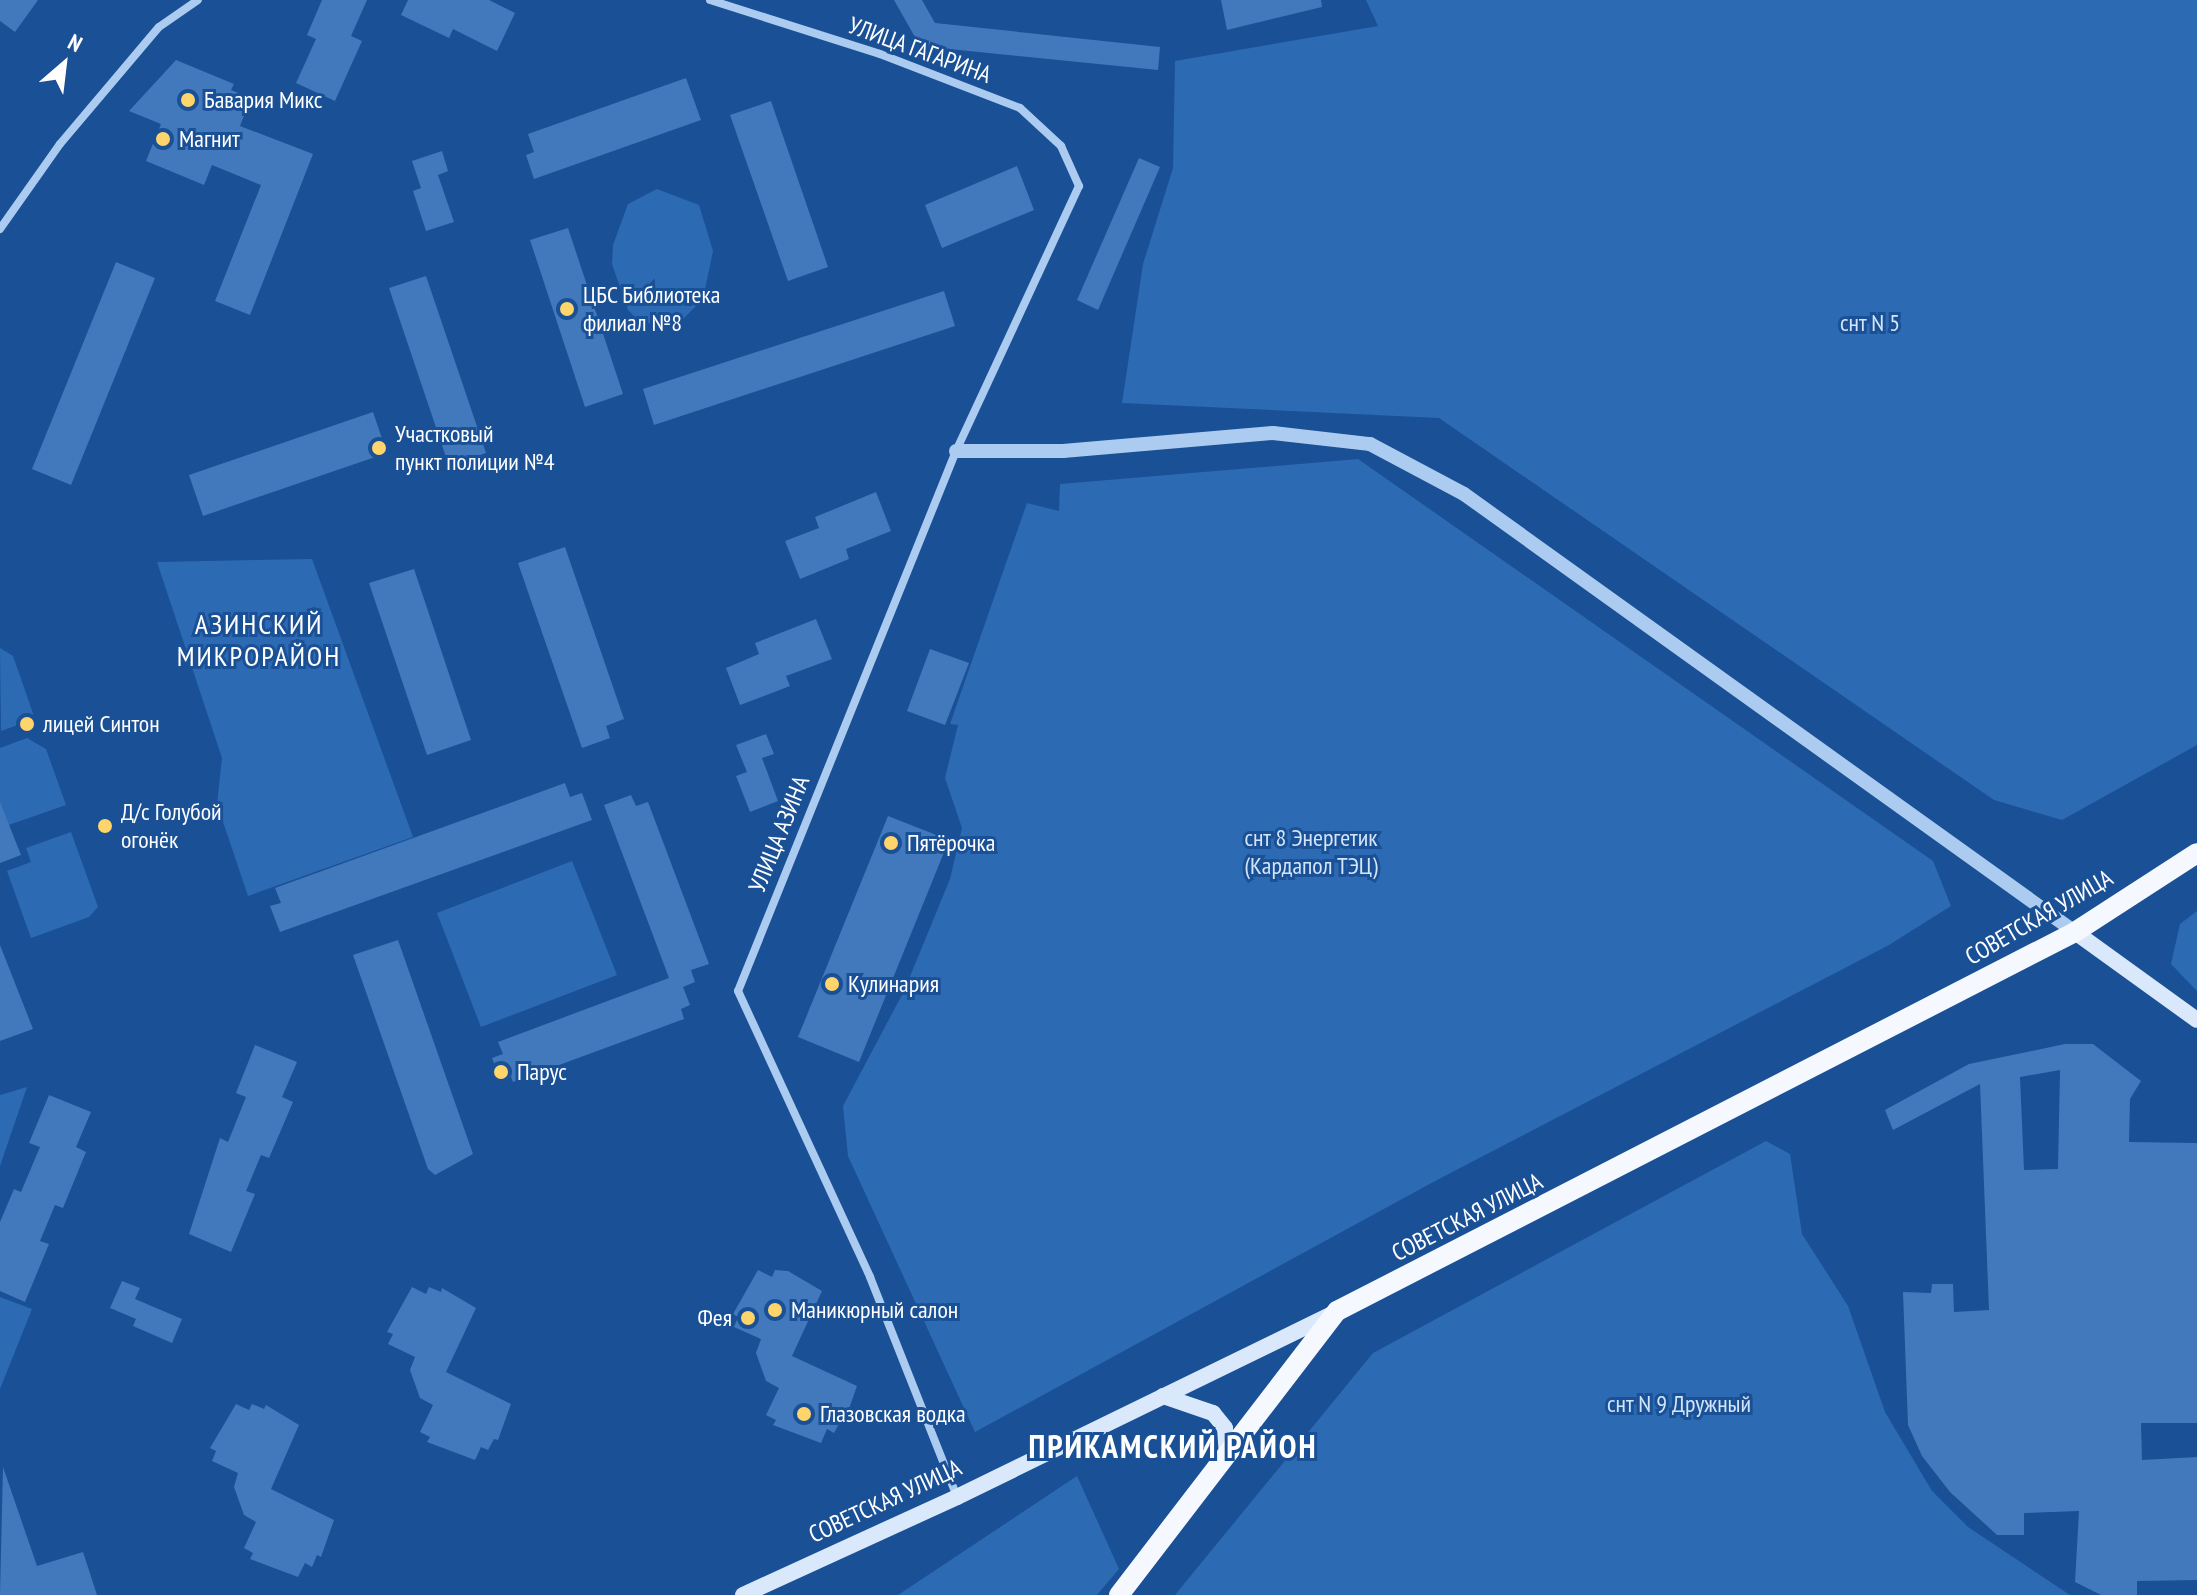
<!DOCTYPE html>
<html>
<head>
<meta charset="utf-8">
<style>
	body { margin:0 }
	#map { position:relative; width:2197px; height:1595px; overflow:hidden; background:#1a5095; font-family:"PT Sans Narrow",sans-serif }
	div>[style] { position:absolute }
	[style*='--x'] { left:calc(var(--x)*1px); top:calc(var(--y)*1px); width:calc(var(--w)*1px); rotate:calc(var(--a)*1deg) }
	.green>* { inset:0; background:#2d6ab4 }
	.building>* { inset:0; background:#4279bc }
	.minor>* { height:8px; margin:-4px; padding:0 4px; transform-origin:4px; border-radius:4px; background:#accbf0 }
	.tertiary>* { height:14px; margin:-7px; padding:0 7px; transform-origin:7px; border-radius:7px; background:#accbf0 }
	.secondary>* { height:16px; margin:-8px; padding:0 8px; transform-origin:8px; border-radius:8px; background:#dae8fb }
	.primary>* { height:20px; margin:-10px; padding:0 10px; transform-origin:10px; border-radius:10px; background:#f5f9ff }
	.dots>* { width:22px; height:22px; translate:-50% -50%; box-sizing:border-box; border:4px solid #1a5095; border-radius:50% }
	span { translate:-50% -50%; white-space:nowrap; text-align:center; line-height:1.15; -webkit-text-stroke:6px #1a5095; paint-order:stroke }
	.street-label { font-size:24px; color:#fff }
	.poi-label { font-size:24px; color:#fff }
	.left { translate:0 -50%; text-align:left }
	.right { translate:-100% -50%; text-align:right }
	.park-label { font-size:24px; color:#d3e5fb }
	.quarter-label { font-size:28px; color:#fff; letter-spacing:2px }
	.district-label { font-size:32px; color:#fff; font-weight:700; letter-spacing:2px }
	.north { position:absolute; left:24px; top:24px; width:80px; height:80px; -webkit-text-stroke:6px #1a5095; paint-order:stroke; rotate:28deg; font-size:22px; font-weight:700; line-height:32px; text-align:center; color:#fff }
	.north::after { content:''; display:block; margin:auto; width:28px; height:36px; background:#fff; clip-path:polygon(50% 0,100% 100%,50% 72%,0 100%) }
</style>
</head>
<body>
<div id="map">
	<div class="green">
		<i style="clip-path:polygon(1366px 0,2197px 0,2197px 745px,2062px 820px,1994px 800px,1439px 418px,1122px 403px,1143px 264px,1173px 168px,1175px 61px,1378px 26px)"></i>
		<i style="clip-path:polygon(657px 189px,699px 205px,713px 251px,703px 299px,678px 324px,662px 327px,638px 320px,628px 310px,612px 264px,613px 245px,628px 204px)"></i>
		<i style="clip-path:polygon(1358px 459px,1933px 861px,1951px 906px,1889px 945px,1437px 1180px,975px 1432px,848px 1156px,843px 1106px,904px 991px,950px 879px,962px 828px,945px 778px,958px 725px,950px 724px,1027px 503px,1059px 511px,1060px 484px)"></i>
		<i style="clip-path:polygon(312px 559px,413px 837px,248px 896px,217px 804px,222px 758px,157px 562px)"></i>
		<i style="clip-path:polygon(0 648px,13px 656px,35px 719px,1px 731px)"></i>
		<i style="clip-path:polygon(27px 738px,46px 749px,66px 805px,0 828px,0 748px)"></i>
		<i style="clip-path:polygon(71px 832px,98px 907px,89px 917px,31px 938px,7px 871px,31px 862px,26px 848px)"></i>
		<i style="clip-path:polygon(572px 861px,617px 975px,481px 1027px,437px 913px)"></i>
		<i style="clip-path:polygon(2197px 911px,2197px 991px,2171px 964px,2180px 924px)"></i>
		<i style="clip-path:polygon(27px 1087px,0 1166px,0 1095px)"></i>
		<i style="clip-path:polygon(1766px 1141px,1790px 1154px,1802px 1234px,1848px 1306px,1885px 1412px,1932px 1491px,1968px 1527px,2070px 1595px,1175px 1595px,1373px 1353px)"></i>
		<i style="clip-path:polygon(0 1297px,32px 1309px,0 1389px)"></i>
		<i style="clip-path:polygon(1077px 1476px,1119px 1569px,1097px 1595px,898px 1595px)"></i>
	</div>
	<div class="building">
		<i style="clip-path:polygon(0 0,38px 0,15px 32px,0 21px)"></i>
		<i style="clip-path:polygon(322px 0,367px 0,351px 36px,362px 41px,335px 101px,296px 83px,316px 39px,307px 35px)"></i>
		<i style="clip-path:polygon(408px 0,489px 0,515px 13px,497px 51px,453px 29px,449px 38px,401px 15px)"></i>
		<i style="clip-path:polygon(894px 0,922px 0,935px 23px,1160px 47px,1158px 70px,920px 46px)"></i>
		<i style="clip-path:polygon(1221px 0,1321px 0,1322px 7px,1227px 30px)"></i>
		<i style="clip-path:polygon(176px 60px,234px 84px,231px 90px,251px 98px,240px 126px,313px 154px,250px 315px,215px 301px,261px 185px,212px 165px,204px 185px,146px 161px,161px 124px,129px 111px)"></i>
		<i style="clip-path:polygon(686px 78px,701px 120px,534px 179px,526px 155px,534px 152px,528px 134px)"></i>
		<i style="clip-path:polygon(771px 101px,828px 267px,788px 281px,730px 115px)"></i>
		<i style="clip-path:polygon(442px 151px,448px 171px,438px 175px,454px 222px,426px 231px,413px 191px,421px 188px,412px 161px)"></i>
		<i style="clip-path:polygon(1139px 158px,1160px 167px,1098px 310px,1077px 300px)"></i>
		<i style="clip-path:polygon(1017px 166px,1034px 210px,942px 248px,925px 205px)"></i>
		<i style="clip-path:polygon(568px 228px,623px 394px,585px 407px,530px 240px)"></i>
		<i style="clip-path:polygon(116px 262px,155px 278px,71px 485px,32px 469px)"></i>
		<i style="clip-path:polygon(426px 276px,486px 453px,449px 466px,389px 288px)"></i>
		<i style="clip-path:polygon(944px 291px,955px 326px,654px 425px,643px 389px)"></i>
		<i style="clip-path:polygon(373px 412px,387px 453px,203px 516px,189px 475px)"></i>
		<i style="clip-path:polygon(876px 492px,891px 531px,846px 549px,849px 559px,800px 579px,785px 541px,819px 528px,815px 517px)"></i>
		<i style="clip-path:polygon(565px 547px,624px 719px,606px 726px,610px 738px,582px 748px,518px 563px)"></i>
		<i style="clip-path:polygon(414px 569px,471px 740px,427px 755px,369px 583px)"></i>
		<i style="clip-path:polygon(816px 619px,832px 659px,786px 676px,790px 686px,740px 705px,726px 668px,759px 654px,755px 643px)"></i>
		<i style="clip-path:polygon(930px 649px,969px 663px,945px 725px,907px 711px)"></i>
		<i style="clip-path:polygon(766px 734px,774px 754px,762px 758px,778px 801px,750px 812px,736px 776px,747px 772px,736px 745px)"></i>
		<i style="clip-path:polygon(565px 783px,570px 797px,582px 793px,592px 820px,280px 932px,270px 906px,281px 903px,275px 888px)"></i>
		<i style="clip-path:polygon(631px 795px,636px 806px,648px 802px,709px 964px,691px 970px,695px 982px,683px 987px,690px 1005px,681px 1009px,684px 1019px,513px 1082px,511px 1077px,501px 1081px,492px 1058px,503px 1054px,498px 1042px,669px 978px,604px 805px)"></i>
		<i style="clip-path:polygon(0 802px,21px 855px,0 863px)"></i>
		<i style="clip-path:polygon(888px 816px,949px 840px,859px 1062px,798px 1037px)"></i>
		<i style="clip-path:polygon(398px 940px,473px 1154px,435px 1175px,428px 1169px,353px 955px)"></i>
		<i style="clip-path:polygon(0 945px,33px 1029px,0 1041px)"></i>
		<i style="clip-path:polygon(evenodd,2065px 1044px,2093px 1044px,2141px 1081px,2130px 1099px,2129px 1142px,2197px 1143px,2197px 1423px,2141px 1423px,2142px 1460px,2197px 1457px,2197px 1580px,2137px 1581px,2137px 1595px,2101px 1595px,2075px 1582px,2079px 1511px,2024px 1513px,2024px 1535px,1997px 1535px,1950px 1492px,1922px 1456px,1908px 1425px,1903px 1292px,1931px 1293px,1932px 1284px,1953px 1284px,1954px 1312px,1989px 1310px,1980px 1084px,1893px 1130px,1885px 1110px,1969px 1064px,2065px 1044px,2060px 1070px,2058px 1169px,2024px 1170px,2020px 1077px,2060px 1070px)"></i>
		<i style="clip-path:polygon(255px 1045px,297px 1062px,282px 1097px,293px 1102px,269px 1158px,261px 1155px,246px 1191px,255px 1194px,231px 1252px,189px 1234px,220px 1138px,228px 1142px,246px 1097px,236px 1093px)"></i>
		<i style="clip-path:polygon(49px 1095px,91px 1112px,76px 1147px,86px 1152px,63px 1208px,55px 1205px,40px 1241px,49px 1244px,25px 1302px,0 1291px,0 1222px,14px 1189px,21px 1192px,40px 1147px,29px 1143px)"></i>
		<i style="clip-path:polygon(758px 1270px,772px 1277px,775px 1270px,788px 1271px,822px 1291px,792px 1356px,857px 1386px,844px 1423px,840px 1422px,834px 1433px,827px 1429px,821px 1443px,773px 1425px,776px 1420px,766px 1415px,779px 1388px,766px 1381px,756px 1353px,761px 1339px,734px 1327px,738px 1317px,733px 1314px)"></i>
		<i style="clip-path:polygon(122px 1281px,140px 1288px,135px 1299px,182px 1319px,172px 1343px,133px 1326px,136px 1319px,110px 1308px)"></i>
		<i style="clip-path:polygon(412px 1287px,426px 1294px,429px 1287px,441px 1292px,442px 1288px,476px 1308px,446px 1372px,511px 1404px,498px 1440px,494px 1439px,488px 1450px,481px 1447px,475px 1460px,427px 1442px,430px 1437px,420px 1432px,433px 1405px,420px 1398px,410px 1370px,415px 1357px,388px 1344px,393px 1334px,387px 1332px)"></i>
		<i style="clip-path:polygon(236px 1404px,249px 1410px,252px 1404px,264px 1409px,266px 1405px,299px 1425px,271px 1489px,334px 1520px,321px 1557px,317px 1555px,312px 1567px,305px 1563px,298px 1577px,250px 1559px,253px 1553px,244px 1548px,256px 1522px,244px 1515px,234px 1487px,238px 1473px,212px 1461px,216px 1451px,210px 1448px)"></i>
		<i style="clip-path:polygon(3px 1467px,37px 1566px,83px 1552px,97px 1595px,0 1595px)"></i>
	</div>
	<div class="minor">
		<i style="--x:710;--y:0;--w:178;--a:17.6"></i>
		<i style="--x:880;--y:54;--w:150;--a:21.1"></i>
		<i style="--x:1020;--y:108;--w:56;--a:42.8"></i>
		<i style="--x:1061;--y:146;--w:44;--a:65.8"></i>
		<i style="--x:1079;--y:186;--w:292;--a:114.9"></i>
		<i style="--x:956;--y:451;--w:582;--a:111.98"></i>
		<i style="--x:738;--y:991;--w:315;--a:65.2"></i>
		<i style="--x:870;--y:1277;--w:237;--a:68.4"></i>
		<i style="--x:0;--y:229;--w:104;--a:-54.8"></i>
		<i style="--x:60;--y:144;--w:153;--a:-49.8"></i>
		<i style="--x:159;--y:27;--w:47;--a:-34.7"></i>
	</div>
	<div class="tertiary">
		<i style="--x:956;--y:451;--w:107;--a:0"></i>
		<i style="--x:1063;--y:451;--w:211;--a:-4.9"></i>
		<i style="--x:1273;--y:433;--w:98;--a:6.5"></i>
		<i style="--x:1370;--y:444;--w:106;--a:28"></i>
		<i style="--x:1464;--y:494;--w:752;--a:35.64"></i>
	</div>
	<div class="secondary">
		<i style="--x:2075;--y:932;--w:150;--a:35.8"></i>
		<i style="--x:1163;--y:1396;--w:53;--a:18.8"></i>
		<i style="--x:1213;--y:1413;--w:19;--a:51"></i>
		<i style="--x:1225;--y:1428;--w:26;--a:86"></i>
		<i style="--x:743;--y:1595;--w:235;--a:-24.6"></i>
		<i style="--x:957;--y:1497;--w:422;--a:-26"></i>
	</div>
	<div class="primary">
		<i style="--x:1119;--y:1595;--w:358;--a:-52.5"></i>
		<i style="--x:1337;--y:1311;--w:830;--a:-27.18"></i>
		<i style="--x:2075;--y:932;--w:145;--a:-32.9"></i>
	</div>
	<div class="dots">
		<i style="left:188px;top:100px;background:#ffd46b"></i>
		<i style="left:163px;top:139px;background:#ffd46b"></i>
		<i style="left:567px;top:309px;background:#ffd46b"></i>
		<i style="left:379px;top:448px;background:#ffd46b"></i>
		<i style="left:27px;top:724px;background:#ffd46b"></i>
		<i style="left:105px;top:826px;background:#ffd46b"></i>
		<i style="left:891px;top:843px;background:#ffd46b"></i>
		<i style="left:832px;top:984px;background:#ffd46b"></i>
		<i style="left:501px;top:1072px;background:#ffd46b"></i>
		<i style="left:775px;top:1310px;background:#ffd46b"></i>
		<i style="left:748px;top:1318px;background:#ffd46b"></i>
		<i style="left:804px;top:1414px;background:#ffd46b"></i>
	</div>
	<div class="street-label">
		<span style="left:920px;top:50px;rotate:20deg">УЛИЦА ГАГАРИНА</span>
		<span style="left:779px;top:834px;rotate:-68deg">УЛИЦА АЗИНА</span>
		<span style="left:2039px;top:917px;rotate:-30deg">СОВЕТСКАЯ УЛИЦА</span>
		<span style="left:1467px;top:1217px;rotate:-27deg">СОВЕТСКАЯ УЛИЦА</span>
		<span style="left:885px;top:1501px;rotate:-25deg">СОВЕТСКАЯ УЛИЦА</span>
	</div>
	<div class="poi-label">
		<span class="left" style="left:204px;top:100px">Бавария Микс</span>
		<span class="left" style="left:179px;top:139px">Магнит</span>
		<span class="left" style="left:583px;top:309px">ЦБС Библиотека<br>филиал №8</span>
		<span class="left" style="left:395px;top:448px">Участковый<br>пункт полиции №4</span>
		<span class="left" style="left:43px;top:724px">лицей Синтон</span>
		<span class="left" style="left:121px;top:826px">Д/с Голубой<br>огонёк</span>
		<span class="left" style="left:907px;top:843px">Пятёрочка</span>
		<span class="left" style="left:848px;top:984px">Кулинария</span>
		<span class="left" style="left:517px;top:1072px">Парус</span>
		<span class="left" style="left:791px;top:1310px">Маникюрный салон</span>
		<span class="right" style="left:732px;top:1318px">Фея</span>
		<span class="left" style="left:820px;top:1414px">Глазовская водка</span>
	</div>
	<div class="park-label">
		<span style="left:1870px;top:323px">снт N 5</span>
		<span style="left:1311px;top:852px">снт 8 Энергетик<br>(Кардапол ТЭЦ)</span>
		<span style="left:1679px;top:1404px">снт N 9 Дружный</span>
	</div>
	<div class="quarter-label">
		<span style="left:259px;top:640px">АЗИНСКИЙ<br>МИКРОРАЙОН</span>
	</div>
	<div class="district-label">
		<span style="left:1173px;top:1446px">ПРИКАМСКИЙ РАЙОН</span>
	</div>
	<div class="north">N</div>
</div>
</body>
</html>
